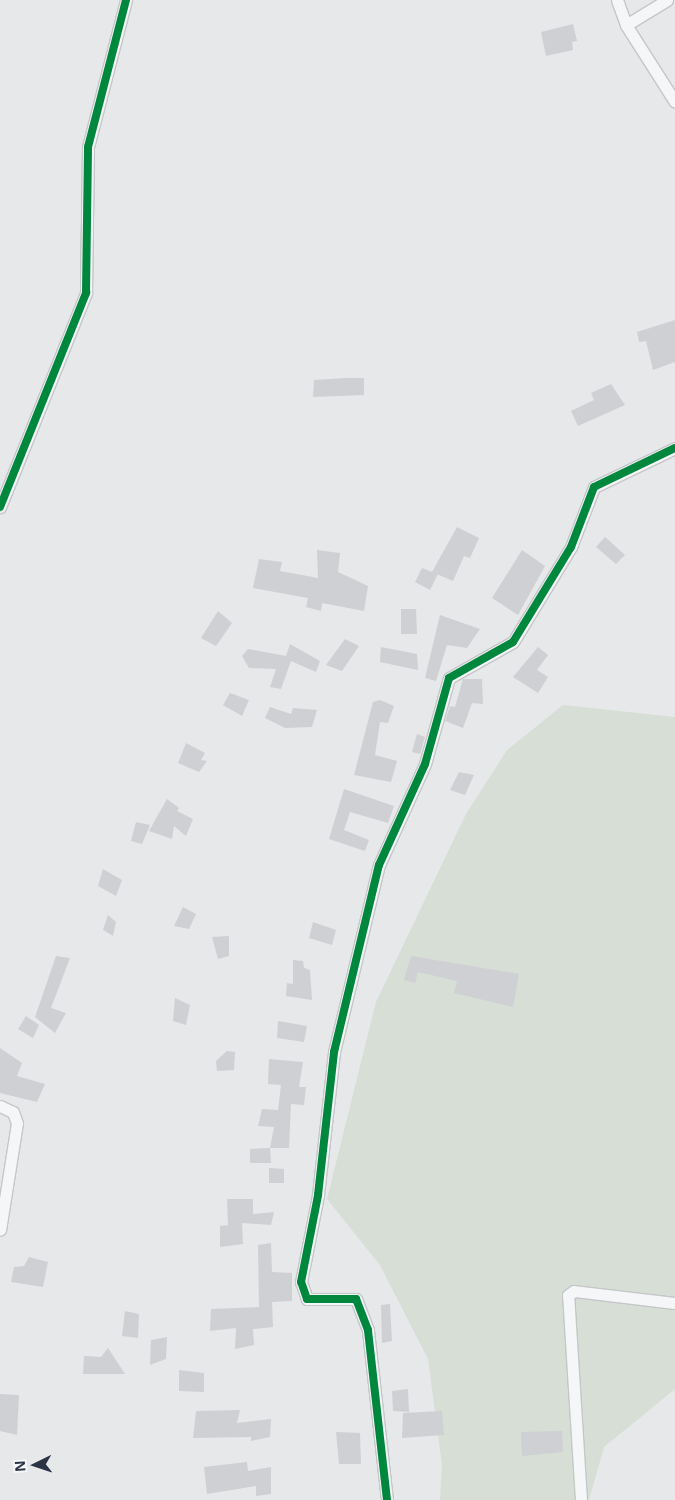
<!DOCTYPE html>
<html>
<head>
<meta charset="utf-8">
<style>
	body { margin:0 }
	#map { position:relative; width:675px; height:1500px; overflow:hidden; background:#e6e8ea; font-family:"Noto Sans",sans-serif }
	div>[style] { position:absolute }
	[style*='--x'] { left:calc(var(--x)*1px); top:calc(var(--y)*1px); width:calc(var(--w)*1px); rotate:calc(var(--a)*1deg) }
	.green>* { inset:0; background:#d6ded6 }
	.building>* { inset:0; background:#ced0d3 }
	.roads { filter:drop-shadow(1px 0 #c4c6c8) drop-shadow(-1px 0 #c4c6c8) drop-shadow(0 1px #c4c6c8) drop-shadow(0 -1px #c4c6c8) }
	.street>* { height:11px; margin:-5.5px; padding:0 5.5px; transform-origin:5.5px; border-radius:5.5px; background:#f5f6f7 }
	.cycleway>* { height:8px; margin:-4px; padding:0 4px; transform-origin:4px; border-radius:4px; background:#00873e }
	span { translate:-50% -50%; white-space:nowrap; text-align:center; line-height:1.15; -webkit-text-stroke:5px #f4f6f9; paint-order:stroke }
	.north { position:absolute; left:10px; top:1440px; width:50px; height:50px; -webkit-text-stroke:4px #f4f6f9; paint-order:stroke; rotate:266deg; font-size:14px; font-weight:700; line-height:20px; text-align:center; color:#2b3445 }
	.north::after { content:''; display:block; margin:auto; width:18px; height:22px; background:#2b3445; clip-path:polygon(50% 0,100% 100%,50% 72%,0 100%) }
</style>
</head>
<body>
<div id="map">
	<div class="green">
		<i style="clip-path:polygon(563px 705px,675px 717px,675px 1389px,604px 1447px,589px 1500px,440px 1500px,442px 1465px,428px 1359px,380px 1265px,327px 1199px,376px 1002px,466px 814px,507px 750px)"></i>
	</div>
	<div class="building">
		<i style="clip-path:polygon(573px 24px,577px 41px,572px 42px,573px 50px,546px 56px,541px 32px)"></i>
		<i style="clip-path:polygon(675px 320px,675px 362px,653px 370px,646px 341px,639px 342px,637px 332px)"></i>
		<i style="clip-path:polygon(346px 378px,364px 378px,364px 395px,313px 397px,314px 380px)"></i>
		<i style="clip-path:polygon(611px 384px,625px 405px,578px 426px,571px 411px,594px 400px,591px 393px)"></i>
		<i style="clip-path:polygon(457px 527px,479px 538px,470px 558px,464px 556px,453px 581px,432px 572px)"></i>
		<i style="clip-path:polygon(605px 537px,625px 555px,616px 564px,596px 547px)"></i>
		<i style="clip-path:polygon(317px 550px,340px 553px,338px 572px,368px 586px,364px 611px,322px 603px,321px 611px,306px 607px,308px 598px,253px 588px,259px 559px,282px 562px,280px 571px,318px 578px)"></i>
		<i style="clip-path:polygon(522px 550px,545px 566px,518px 615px,492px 598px)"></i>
		<i style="clip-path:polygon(422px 568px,438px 574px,430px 590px,415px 582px)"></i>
		<i style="clip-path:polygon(401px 609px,416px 609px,417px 634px,401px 634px)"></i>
		<i style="clip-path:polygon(218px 611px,232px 623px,216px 646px,201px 638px)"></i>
		<i style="clip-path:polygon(440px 615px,480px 629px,467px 648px,447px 645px,436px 681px,425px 678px)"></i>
		<i style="clip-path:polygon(345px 639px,359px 646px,342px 671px,326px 665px)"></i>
		<i style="clip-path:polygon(290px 644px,320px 661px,316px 672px,291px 661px,281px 689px,270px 687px,276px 669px,249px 668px,242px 656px,248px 649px,286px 656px)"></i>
		<i style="clip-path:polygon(381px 647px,417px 654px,418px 670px,380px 662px)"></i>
		<i style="clip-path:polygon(538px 647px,548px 655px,537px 670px,548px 677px,538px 693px,513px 677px)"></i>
		<i style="clip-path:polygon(463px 679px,482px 679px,483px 704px,472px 703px,463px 728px,445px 721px,450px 706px,455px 707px)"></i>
		<i style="clip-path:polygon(230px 693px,249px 700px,242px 716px,223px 705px)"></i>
		<i style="clip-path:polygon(380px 700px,394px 706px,388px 723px,380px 722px,375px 755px,397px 761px,391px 782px,354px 775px,373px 702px)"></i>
		<i style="clip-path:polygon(270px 707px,291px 714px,293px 708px,317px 710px,312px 727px,285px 728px,265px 718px)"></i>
		<i style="clip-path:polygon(417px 734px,425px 737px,420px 754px,412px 752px)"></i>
		<i style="clip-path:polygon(186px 743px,205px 753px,201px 760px,207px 761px,199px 772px,178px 763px)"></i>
		<i style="clip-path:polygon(459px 772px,474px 775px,465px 795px,450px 790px)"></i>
		<i style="clip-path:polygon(344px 789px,394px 806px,388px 823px,350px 812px,344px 830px,369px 840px,365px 851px,329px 839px)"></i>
		<i style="clip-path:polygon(167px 799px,179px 808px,177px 811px,193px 819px,186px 836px,174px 826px,172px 839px,149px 831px)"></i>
		<i style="clip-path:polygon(136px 822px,150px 825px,142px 844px,131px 841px)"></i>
		<i style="clip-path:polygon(103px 869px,122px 880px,116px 896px,98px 886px)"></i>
		<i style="clip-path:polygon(183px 907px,196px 914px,189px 929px,174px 926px)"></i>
		<i style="clip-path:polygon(108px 915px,116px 922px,113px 936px,103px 930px)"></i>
		<i style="clip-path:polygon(313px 922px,336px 930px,332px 945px,309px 938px)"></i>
		<i style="clip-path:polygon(229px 936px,229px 956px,218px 959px,212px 937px)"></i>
		<i style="clip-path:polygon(56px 956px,70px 958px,51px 1008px,66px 1013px,55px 1033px,35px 1017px)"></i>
		<i style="clip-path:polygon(411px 956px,519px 974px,513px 1007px,454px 993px,457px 981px,418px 972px,415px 983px,404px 980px)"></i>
		<i style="clip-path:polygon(293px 960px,303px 961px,304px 968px,310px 970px,312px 1000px,286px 996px,287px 983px,293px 984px)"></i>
		<i style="clip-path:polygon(175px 998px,190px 1005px,186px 1025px,173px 1021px)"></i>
		<i style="clip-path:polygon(26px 1016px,39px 1025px,33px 1038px,18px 1029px)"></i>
		<i style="clip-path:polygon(278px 1021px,307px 1026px,304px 1042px,277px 1038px)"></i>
		<i style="clip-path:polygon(0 1048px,22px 1063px,17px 1076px,45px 1084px,37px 1102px,0 1093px)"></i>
		<i style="clip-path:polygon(227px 1051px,235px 1052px,234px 1070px,217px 1071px,216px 1061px)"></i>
		<i style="clip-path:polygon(269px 1059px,303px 1062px,299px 1087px,306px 1087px,304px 1105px,291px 1104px,289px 1148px,270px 1148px,274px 1127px,258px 1126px,262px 1109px,278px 1110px,281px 1085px,268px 1084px)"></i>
		<i style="clip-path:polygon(270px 1148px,271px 1163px,250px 1163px,250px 1149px)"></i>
		<i style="clip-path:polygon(269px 1168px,284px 1169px,284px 1183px,269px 1183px)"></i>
		<i style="clip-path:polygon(227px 1199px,253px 1199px,253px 1214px,274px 1212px,271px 1225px,242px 1223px,243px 1244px,220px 1247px,220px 1226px,228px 1225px)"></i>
		<i style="clip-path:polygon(271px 1243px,272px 1272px,292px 1273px,292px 1301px,272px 1302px,273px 1327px,253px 1329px,254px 1345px,235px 1349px,236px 1328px,210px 1331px,211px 1309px,259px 1307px,258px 1245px)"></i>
		<i style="clip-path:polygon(29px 1257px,48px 1262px,43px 1287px,11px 1282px,14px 1267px,24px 1266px)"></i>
		<i style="clip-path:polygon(390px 1304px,392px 1341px,382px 1343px,381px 1305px)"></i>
		<i style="clip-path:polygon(125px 1311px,139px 1314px,138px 1338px,122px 1336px)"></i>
		<i style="clip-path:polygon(167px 1337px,166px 1359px,150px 1365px,151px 1340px)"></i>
		<i style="clip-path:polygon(108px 1348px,125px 1374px,83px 1374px,84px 1356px,101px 1357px)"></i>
		<i style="clip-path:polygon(179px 1370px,204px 1373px,204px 1392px,179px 1391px)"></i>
		<i style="clip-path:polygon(408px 1389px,409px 1412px,393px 1411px,392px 1391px)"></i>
		<i style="clip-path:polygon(0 1394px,19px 1395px,17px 1435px,0 1431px)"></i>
		<i style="clip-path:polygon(240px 1410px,237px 1423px,271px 1419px,270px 1437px,251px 1441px,251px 1437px,193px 1438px,196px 1411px)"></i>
		<i style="clip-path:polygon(442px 1411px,444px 1435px,402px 1438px,403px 1413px)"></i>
		<i style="clip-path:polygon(562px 1431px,563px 1452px,522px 1456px,521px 1432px)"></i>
		<i style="clip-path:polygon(336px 1432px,360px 1433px,361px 1464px,339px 1464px)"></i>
		<i style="clip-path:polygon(247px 1462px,248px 1471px,271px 1467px,271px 1494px,256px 1496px,256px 1486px,207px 1494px,204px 1467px)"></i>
	</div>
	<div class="roads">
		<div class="street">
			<i style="--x:617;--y:0;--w:27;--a:70"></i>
			<i style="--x:626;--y:25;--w:91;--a:57.5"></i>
			<i style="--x:626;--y:25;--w:48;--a:-31.4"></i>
			<i style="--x:0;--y:507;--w:231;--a:-68.1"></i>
			<i style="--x:86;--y:293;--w:146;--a:-89.2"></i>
			<i style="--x:88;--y:147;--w:152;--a:-75.5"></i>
			<i style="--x:0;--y:1106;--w:14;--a:25"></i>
			<i style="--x:13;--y:1112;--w:12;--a:70"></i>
			<i style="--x:17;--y:1123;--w:108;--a:99"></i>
			<i style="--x:387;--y:1500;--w:171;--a:-96.4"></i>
			<i style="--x:368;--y:1330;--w:33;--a:-111"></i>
			<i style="--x:356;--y:1299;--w:49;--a:180"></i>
			<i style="--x:307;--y:1299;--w:18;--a:-109"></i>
			<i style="--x:301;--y:1282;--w:89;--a:-78.9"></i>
			<i style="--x:318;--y:1195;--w:144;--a:-83.6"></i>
			<i style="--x:334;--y:1052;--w:192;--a:-76.5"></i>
			<i style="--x:379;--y:865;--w:111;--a:-65.5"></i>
			<i style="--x:425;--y:764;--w:89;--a:-74.4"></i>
			<i style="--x:449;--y:678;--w:73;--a:-29.4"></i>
			<i style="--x:513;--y:642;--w:111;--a:-58.6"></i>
			<i style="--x:571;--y:547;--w:64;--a:-69"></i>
			<i style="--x:594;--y:487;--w:90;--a:-25.7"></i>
			<i style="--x:581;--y:1500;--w:205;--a:-93.6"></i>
			<i style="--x:568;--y:1295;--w:7;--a:-34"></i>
			<i style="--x:574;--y:1291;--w:102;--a:6.8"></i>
		</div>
	</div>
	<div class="cycleway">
		<i style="--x:0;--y:507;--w:231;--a:-68.1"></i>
		<i style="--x:86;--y:293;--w:146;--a:-89.2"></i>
		<i style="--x:88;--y:147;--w:152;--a:-75.5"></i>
		<i style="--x:387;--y:1500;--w:171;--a:-96.4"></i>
		<i style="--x:368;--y:1330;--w:33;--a:-111"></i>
		<i style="--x:356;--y:1299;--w:49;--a:180"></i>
		<i style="--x:307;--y:1299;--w:18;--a:-109"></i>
		<i style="--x:301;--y:1282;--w:89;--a:-78.9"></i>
		<i style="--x:318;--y:1195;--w:144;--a:-83.6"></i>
		<i style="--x:334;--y:1052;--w:192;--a:-76.5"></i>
		<i style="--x:379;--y:865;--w:111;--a:-65.5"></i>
		<i style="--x:425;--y:764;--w:89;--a:-74.4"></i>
		<i style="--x:449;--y:678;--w:73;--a:-29.4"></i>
		<i style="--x:513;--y:642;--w:111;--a:-58.6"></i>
		<i style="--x:571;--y:547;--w:64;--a:-69"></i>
		<i style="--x:594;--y:487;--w:90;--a:-25.7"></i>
	</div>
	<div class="north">N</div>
</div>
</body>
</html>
